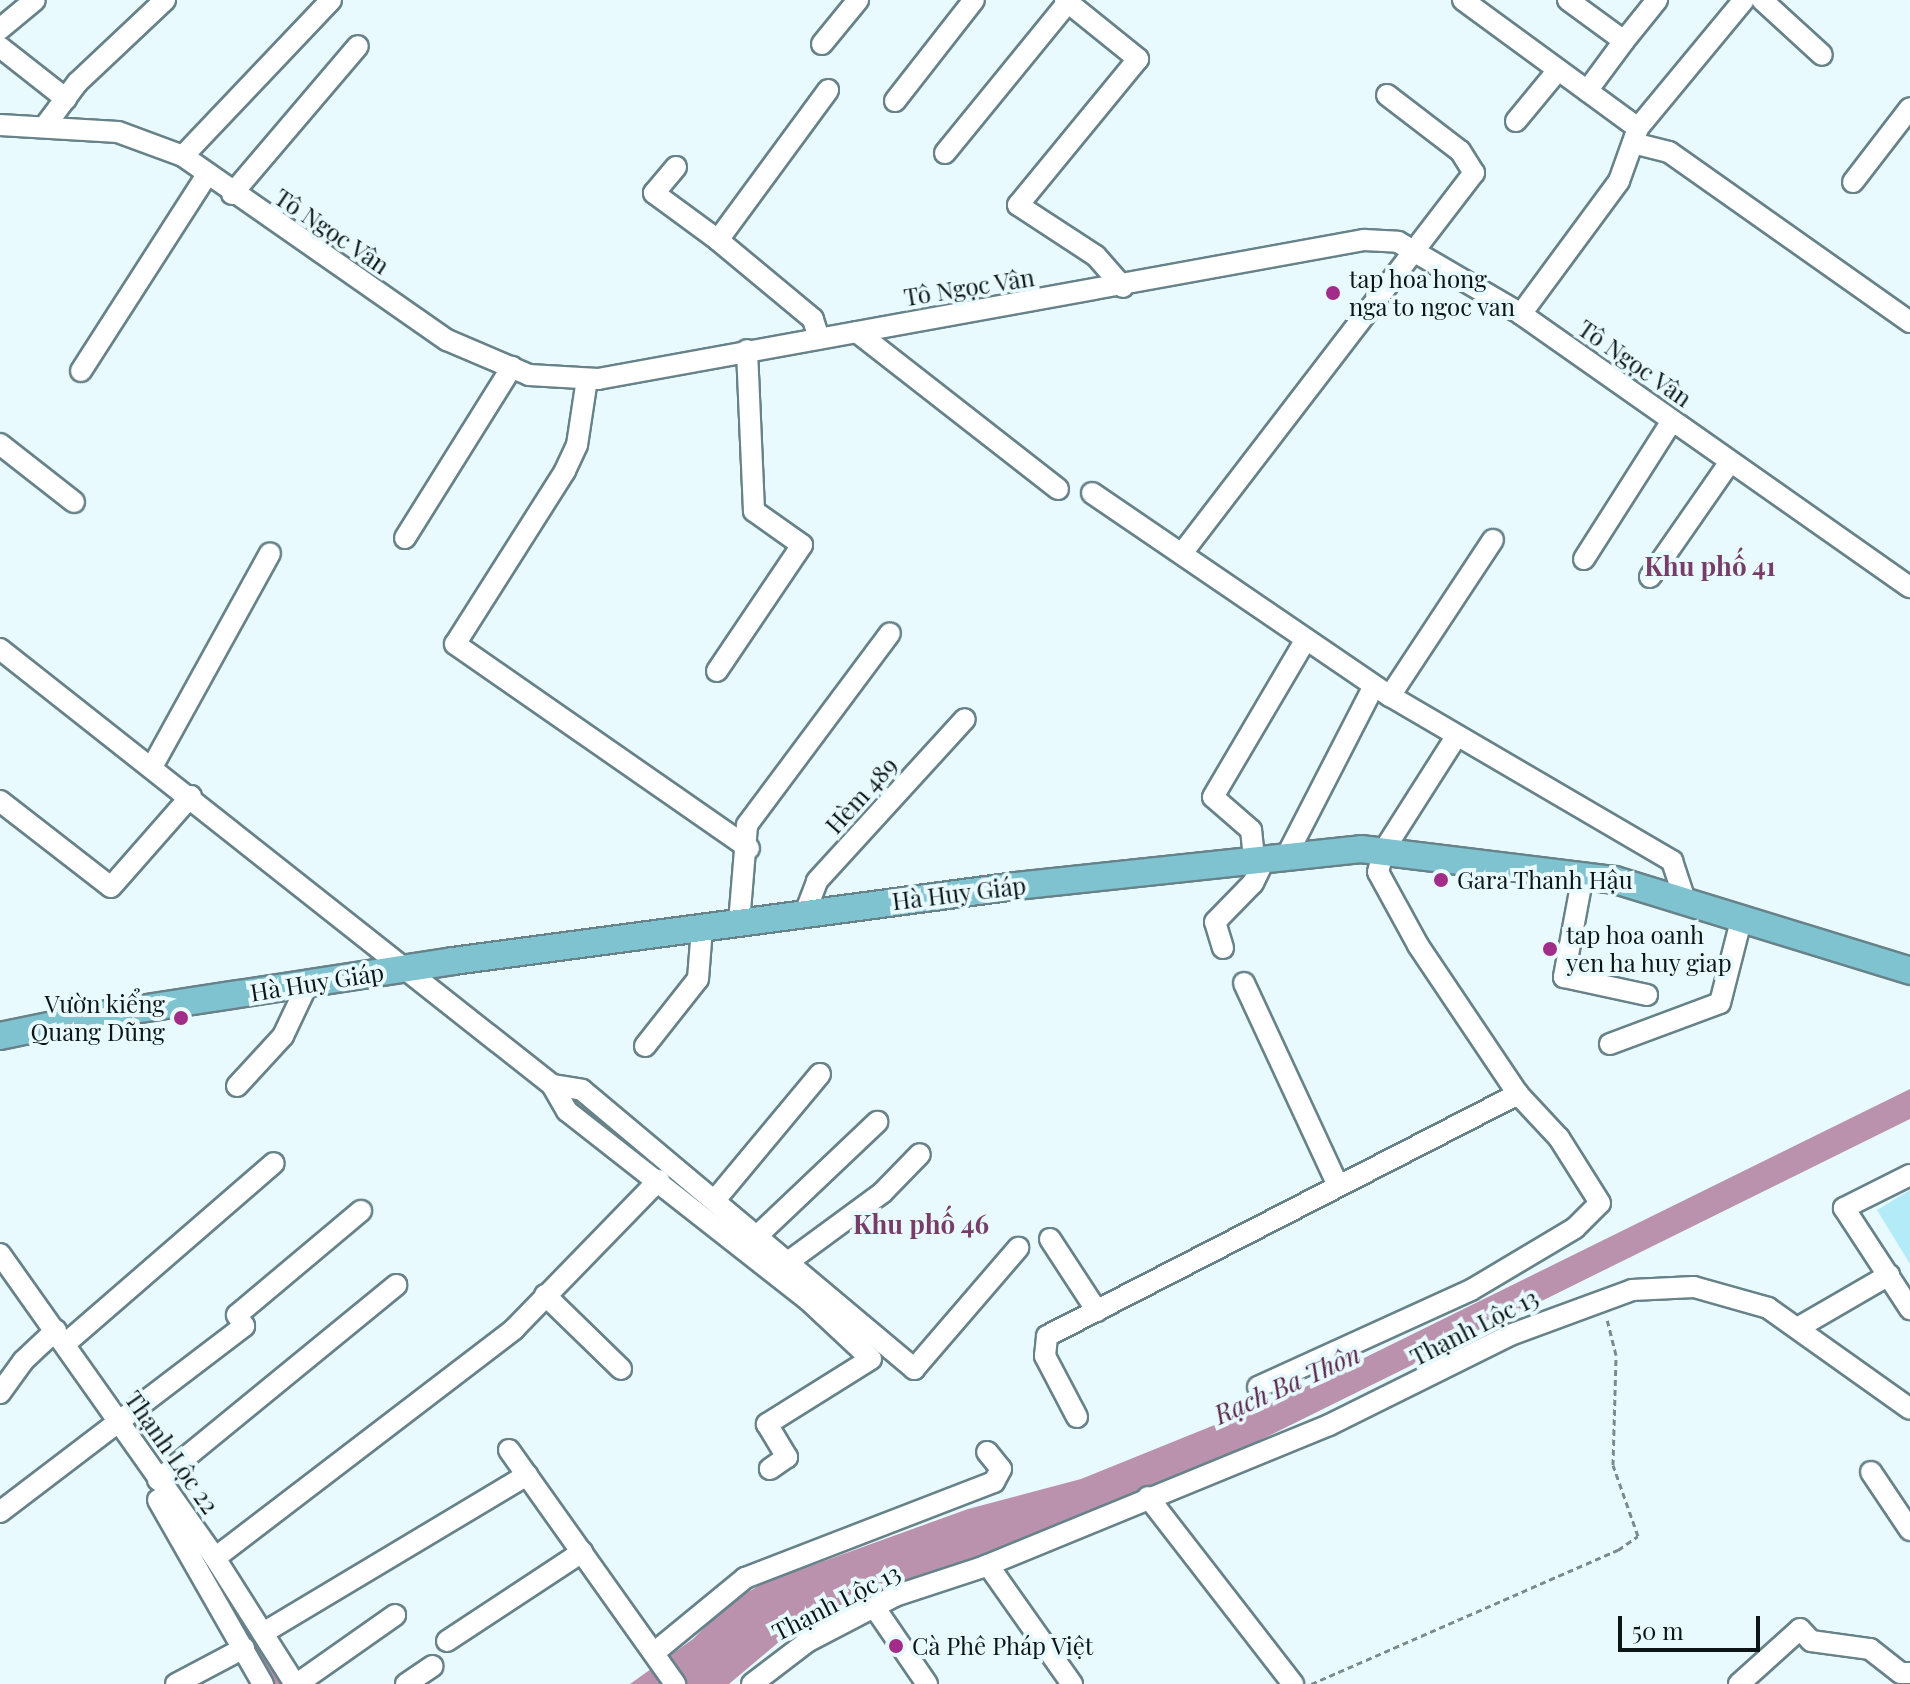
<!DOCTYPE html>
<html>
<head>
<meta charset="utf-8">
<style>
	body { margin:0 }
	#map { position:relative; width:1910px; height:1684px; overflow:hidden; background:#e8fafe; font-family:"Playfair Display",serif }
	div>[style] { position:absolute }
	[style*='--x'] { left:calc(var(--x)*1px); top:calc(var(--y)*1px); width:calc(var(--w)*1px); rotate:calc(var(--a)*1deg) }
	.water>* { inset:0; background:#ba92ae }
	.stream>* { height:6px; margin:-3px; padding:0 3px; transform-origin:3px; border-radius:3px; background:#ba92ae }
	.building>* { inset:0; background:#b3ebf9 }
	.path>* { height:3px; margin-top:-1.5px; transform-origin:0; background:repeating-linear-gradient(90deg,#7c8a8e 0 6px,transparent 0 10px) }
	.roads { filter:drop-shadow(2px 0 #678289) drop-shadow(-2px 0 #678289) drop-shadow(0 2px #678289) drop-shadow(0 -2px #678289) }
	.minor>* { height:20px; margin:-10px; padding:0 10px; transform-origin:10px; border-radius:10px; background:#fff }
	.major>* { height:26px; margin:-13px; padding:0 13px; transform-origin:13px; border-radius:13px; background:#7fc2d0 }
	.dots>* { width:22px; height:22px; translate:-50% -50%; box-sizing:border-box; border:4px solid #e8fafe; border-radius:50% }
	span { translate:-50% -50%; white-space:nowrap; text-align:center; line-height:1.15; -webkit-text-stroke:8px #e8fafe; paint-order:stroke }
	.street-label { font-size:24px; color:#0c1619 }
	.poi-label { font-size:24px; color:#0c1619 }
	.left { translate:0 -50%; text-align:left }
	.right { translate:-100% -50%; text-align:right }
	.neighbourhood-label { font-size:26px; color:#773c67; font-weight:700 }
	.water-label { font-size:26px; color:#57254b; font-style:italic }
	.scale { position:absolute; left:1618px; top:1616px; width:142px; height:36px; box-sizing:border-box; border:4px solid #0c1619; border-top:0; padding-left:10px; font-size:24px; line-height:28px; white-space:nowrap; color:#0c1619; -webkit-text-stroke:6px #e8fafe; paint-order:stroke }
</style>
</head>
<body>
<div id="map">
	<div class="water">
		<i style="clip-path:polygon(1910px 1089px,1910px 1119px,1149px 1495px,829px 1615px,780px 1641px,729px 1684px,630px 1684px,693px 1639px,728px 1604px,763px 1583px,968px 1509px,1081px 1479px,1291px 1394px)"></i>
	</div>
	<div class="stream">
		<i style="--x:217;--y:1584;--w:117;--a:59"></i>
	</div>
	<div class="building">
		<i style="clip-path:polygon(1910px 1190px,1910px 1264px,1877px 1210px)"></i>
	</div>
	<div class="path">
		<i style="--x:1311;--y:1684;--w:335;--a:-23.6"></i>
		<i style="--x:1618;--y:1550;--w:24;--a:-35"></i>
		<i style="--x:1638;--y:1536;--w:75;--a:-109.4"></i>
		<i style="--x:1613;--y:1465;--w:110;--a:-88.4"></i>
		<i style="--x:1616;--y:1355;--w:36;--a:-104"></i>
	</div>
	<div class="roads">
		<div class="minor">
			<i style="--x:1065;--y:0;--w:94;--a:38.9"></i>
			<i style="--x:1138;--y:59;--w:189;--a:129.4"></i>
			<i style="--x:1018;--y:205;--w:93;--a:33.2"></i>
			<i style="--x:1096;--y:256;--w:41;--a:48.9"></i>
			<i style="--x:1463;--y:0;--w:217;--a:36.2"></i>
			<i style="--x:1568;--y:0;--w:69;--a:36.2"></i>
			<i style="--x:1624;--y:41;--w:62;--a:126.5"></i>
			<i style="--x:1762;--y:0;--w:81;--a:42.5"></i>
			<i style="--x:0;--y:29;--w:45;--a:-39.6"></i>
			<i style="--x:1624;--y:41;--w:53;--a:-51.2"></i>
			<i style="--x:822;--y:44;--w:57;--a:-50.7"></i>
			<i style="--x:0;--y:47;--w:84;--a:38.2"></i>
			<i style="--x:895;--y:101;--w:128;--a:-52"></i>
			<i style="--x:1516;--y:121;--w:66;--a:-50.5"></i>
			<i style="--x:0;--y:125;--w:118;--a:3.4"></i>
			<i style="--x:118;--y:132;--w:69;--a:20.3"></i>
			<i style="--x:183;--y:156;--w:322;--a:34.9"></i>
			<i style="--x:447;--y:340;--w:89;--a:23.1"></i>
			<i style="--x:529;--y:375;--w:69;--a:3.3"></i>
			<i style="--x:598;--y:379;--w:779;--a:-10.29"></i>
			<i style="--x:1364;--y:240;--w:34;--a:3"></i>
			<i style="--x:1398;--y:242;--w:143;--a:30.3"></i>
			<i style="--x:1521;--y:314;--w:475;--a:35.1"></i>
			<i style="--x:45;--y:126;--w:54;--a:-53.3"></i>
			<i style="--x:77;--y:83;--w:121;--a:-43.3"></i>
			<i style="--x:1633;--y:143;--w:37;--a:14"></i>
			<i style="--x:1669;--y:152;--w:295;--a:35.2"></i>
			<i style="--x:945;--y:153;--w:195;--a:-50.8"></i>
			<i style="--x:183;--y:156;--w:215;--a:-46.5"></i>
			<i style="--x:676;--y:167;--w:34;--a:130"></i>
			<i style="--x:654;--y:193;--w:79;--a:36.3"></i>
			<i style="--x:1853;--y:182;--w:93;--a:-52.4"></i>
			<i style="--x:232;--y:194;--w:194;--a:-49.6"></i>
			<i style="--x:1521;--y:314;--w:165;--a:-53.6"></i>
			<i style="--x:1619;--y:181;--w:56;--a:-70.3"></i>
			<i style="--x:1638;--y:128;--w:166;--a:-50.4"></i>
			<i style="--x:857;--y:332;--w:255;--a:38"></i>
			<i style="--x:819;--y:338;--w:20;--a:-108"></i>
			<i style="--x:813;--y:319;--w:124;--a:-140.3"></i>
			<i style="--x:718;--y:240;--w:186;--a:-53.7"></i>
			<i style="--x:81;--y:371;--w:232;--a:-57.3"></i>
			<i style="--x:587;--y:379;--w:67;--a:98.6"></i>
			<i style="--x:577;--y:445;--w:29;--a:115"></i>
			<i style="--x:565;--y:471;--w:205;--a:122.4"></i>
			<i style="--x:455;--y:644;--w:358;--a:34.8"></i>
			<i style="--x:0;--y:444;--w:94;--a:38.1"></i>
			<i style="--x:1092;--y:493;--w:361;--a:34.3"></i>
			<i style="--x:1390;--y:696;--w:327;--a:30.3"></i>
			<i style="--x:1672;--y:861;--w:41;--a:71.6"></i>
			<i style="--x:405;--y:538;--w:202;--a:-58"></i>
			<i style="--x:1183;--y:552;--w:478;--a:-52.5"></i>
			<i style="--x:1474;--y:173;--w:26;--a:-122"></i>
			<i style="--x:1460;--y:151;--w:92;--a:-142.5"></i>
			<i style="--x:1584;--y:559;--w:164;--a:-57.5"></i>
			<i style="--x:1650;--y:577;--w:140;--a:-55.2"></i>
			<i style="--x:0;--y:649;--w:703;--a:38.3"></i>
			<i style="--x:552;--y:1085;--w:30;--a:60"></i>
			<i style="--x:567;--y:1111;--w:306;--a:38.1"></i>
			<i style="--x:808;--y:1300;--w:86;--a:43.1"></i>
			<i style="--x:871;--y:1359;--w:123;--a:148"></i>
			<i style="--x:767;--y:1424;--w:39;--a:59"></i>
			<i style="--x:787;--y:1457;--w:21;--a:145"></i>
			<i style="--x:717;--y:671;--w:152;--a:-56"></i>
			<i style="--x:802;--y:545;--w:59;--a:-144.7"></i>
			<i style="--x:754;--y:511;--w:161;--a:-92.5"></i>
			<i style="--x:1390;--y:696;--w:187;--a:-56.6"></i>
			<i style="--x:152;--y:767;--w:244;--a:-61.1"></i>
			<i style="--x:0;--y:801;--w:140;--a:37.8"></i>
			<i style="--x:111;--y:887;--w:121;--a:-48.7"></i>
			<i style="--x:1287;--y:855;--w:190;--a:-62.8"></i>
			<i style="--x:1254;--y:858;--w:28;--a:-96"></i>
			<i style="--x:1251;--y:830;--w:50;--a:-139"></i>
			<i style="--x:1213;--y:797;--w:181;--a:-59.5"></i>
			<i style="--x:1583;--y:875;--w:104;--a:100.6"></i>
			<i style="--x:1564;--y:977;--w:85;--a:12.2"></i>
			<i style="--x:805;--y:913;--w:34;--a:-69"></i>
			<i style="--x:817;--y:881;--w:219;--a:-47.6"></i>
			<i style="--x:739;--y:923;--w:98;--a:-85.3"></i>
			<i style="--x:747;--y:825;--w:239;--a:-53.3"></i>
			<i style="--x:1223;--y:948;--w:27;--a:-107"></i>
			<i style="--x:1215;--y:922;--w:54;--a:-45.7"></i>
			<i style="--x:1253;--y:883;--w:28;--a:-64"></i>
			<i style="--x:1244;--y:983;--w:221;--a:65.1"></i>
			<i style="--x:1610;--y:1044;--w:117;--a:-20.4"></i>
			<i style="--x:1720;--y:1003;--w:89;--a:-75.7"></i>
			<i style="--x:645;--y:1046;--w:85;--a:-51.7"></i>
			<i style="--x:698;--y:979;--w:51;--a:-85.5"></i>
			<i style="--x:552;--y:1085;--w:30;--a:9"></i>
			<i style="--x:582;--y:1090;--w:434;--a:40"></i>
			<i style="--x:914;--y:1369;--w:160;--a:-49.3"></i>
			<i style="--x:237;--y:1086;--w:68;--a:-47.4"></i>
			<i style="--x:283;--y:1036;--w:59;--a:-64.7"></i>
			<i style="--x:1910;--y:1175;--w:74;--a:153.4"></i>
			<i style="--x:1844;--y:1208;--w:121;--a:56.8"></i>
			<i style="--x:715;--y:1200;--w:164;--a:-50.2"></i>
			<i style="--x:757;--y:1236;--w:166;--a:-43.5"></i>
			<i style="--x:1050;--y:1239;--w:86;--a:56.9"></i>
			<i style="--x:0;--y:1254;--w:372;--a:54.7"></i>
			<i style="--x:215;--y:1558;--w:149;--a:57.6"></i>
			<i style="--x:788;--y:1262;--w:117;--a:-36.3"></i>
			<i style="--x:882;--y:1193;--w:54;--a:-45.7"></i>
			<i style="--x:545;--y:1295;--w:106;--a:44.2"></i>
			<i style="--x:1801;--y:1326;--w:102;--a:-30.1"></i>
			<i style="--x:65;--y:1344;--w:276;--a:-40.9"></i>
			<i style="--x:1258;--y:1387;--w:234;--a:-24.5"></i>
			<i style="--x:1471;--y:1290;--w:121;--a:-30.8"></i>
			<i style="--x:1575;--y:1228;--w:35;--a:-45"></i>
			<i style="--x:1600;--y:1203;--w:77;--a:-122.2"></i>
			<i style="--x:1559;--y:1138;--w:60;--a:-133"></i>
			<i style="--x:1518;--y:1094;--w:179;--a:-123.9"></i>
			<i style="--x:1418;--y:945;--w:83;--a:-118.7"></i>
			<i style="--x:1378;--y:872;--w:23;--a:-75"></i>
			<i style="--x:1384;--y:850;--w:134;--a:-57.5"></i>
			<i style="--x:0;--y:1393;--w:39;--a:-54"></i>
			<i style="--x:23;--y:1361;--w:45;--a:-43.2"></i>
			<i style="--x:1077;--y:1417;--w:69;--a:-117.7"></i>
			<i style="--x:1045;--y:1356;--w:20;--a:-84"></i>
			<i style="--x:1047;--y:1336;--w:530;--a:-27.19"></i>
			<i style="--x:509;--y:1450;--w:287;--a:54.6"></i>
			<i style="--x:1871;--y:1472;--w:70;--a:56.1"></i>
			<i style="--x:158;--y:1480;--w:308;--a:-39.3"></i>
			<i style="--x:1148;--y:1497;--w:237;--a:52.2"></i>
			<i style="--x:158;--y:1500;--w:212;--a:60.3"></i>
			<i style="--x:0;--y:1512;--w:307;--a:-37.3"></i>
			<i style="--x:244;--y:1326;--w:13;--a:-122"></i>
			<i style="--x:237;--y:1315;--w:162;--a:-40"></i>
			<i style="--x:215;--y:1558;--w:377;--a:-37.4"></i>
			<i style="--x:514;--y:1329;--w:208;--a:-45.8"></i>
			<i style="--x:988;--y:1565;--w:146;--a:54.8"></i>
			<i style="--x:875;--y:1608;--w:92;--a:55.6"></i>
			<i style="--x:263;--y:1633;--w:308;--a:-30.9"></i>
			<i style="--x:447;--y:1641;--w:162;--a:-33.4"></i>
			<i style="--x:655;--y:1652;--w:117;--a:-39.4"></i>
			<i style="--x:745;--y:1578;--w:267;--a:-21.1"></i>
			<i style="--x:994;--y:1482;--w:15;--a:-62"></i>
			<i style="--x:1001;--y:1469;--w:22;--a:-129"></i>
			<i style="--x:176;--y:1684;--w:77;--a:-27.9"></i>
			<i style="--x:297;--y:1684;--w:120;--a:-35.1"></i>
			<i style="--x:406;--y:1684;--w:32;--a:-34"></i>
			<i style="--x:752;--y:1684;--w:69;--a:-37.4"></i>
			<i style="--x:807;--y:1642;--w:99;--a:-27.6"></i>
			<i style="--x:895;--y:1596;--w:93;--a:-18.2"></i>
			<i style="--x:983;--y:1567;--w:374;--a:-22.3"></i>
			<i style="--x:1329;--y:1425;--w:202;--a:-26.4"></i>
			<i style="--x:1510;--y:1335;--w:130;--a:-20.2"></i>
			<i style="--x:1632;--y:1290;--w:62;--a:-2.8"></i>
			<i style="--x:1694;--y:1287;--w:77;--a:15.8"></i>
			<i style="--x:1768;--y:1308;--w:174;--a:35.4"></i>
			<i style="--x:1739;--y:1684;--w:82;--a:-42"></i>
			<i style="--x:1800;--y:1629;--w:16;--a:47"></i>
			<i style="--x:1811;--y:1641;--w:60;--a:7.7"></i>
			<i style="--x:1870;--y:1649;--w:39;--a:38"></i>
			<i style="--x:1901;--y:1673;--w:9;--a:0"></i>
		</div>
		<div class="major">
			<i style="--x:0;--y:1036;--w:103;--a:-11.7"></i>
			<i style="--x:101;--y:1015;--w:356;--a:-8.7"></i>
			<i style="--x:453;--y:961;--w:568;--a:-7.59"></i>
			<i style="--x:1016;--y:886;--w:347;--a:-6.1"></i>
			<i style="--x:1361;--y:849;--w:256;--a:7"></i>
			<i style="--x:1615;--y:880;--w:309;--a:17.1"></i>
		</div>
	</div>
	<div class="dots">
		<i style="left:1333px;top:293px;background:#a12d88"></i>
		<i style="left:1441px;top:880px;background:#a12d88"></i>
		<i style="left:1550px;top:949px;background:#a12d88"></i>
		<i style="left:181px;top:1018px;background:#a12d88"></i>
		<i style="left:896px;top:1646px;background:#a12d88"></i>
	</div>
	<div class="street-label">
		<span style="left:332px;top:231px;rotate:34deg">Tô Ngọc Vân</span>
		<span style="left:969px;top:287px;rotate:-9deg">Tô Ngọc Vân</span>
		<span style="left:1635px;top:363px;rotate:35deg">Tô Ngọc Vân</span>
		<span style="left:861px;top:795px;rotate:-48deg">Hèm 489</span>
		<span style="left:959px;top:893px;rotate:-7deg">Hà Huy Giáp</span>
		<span style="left:317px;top:982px;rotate:-9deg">Hà Huy Giáp</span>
		<span style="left:1474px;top:1327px;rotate:-27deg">Thạnh Lộc 13</span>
		<span style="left:172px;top:1452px;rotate:55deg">Thạnh Lộc 22</span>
		<span style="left:836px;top:1602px;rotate:-27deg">Thạnh Lộc 13</span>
	</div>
	<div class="poi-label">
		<span class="left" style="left:1349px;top:293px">tap hoa hong<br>nga to ngoc van</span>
		<span class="left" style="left:1457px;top:880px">Gara Thanh Hậu</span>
		<span class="left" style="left:1566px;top:949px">tap hoa oanh<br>yen ha huy giap</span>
		<span class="right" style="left:165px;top:1018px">Vườn kiểng<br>Quang Dũng</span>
		<span class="left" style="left:912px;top:1646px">Cà Phê Pháp Việt</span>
	</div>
	<div class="neighbourhood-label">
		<span style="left:1710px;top:566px">Khu phố 41</span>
		<span style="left:921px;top:1224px">Khu phố 46</span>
	</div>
	<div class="water-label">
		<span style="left:1287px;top:1384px;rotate:-24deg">Rạch Ba Thôn</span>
	</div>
	<div class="scale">50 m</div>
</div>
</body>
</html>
